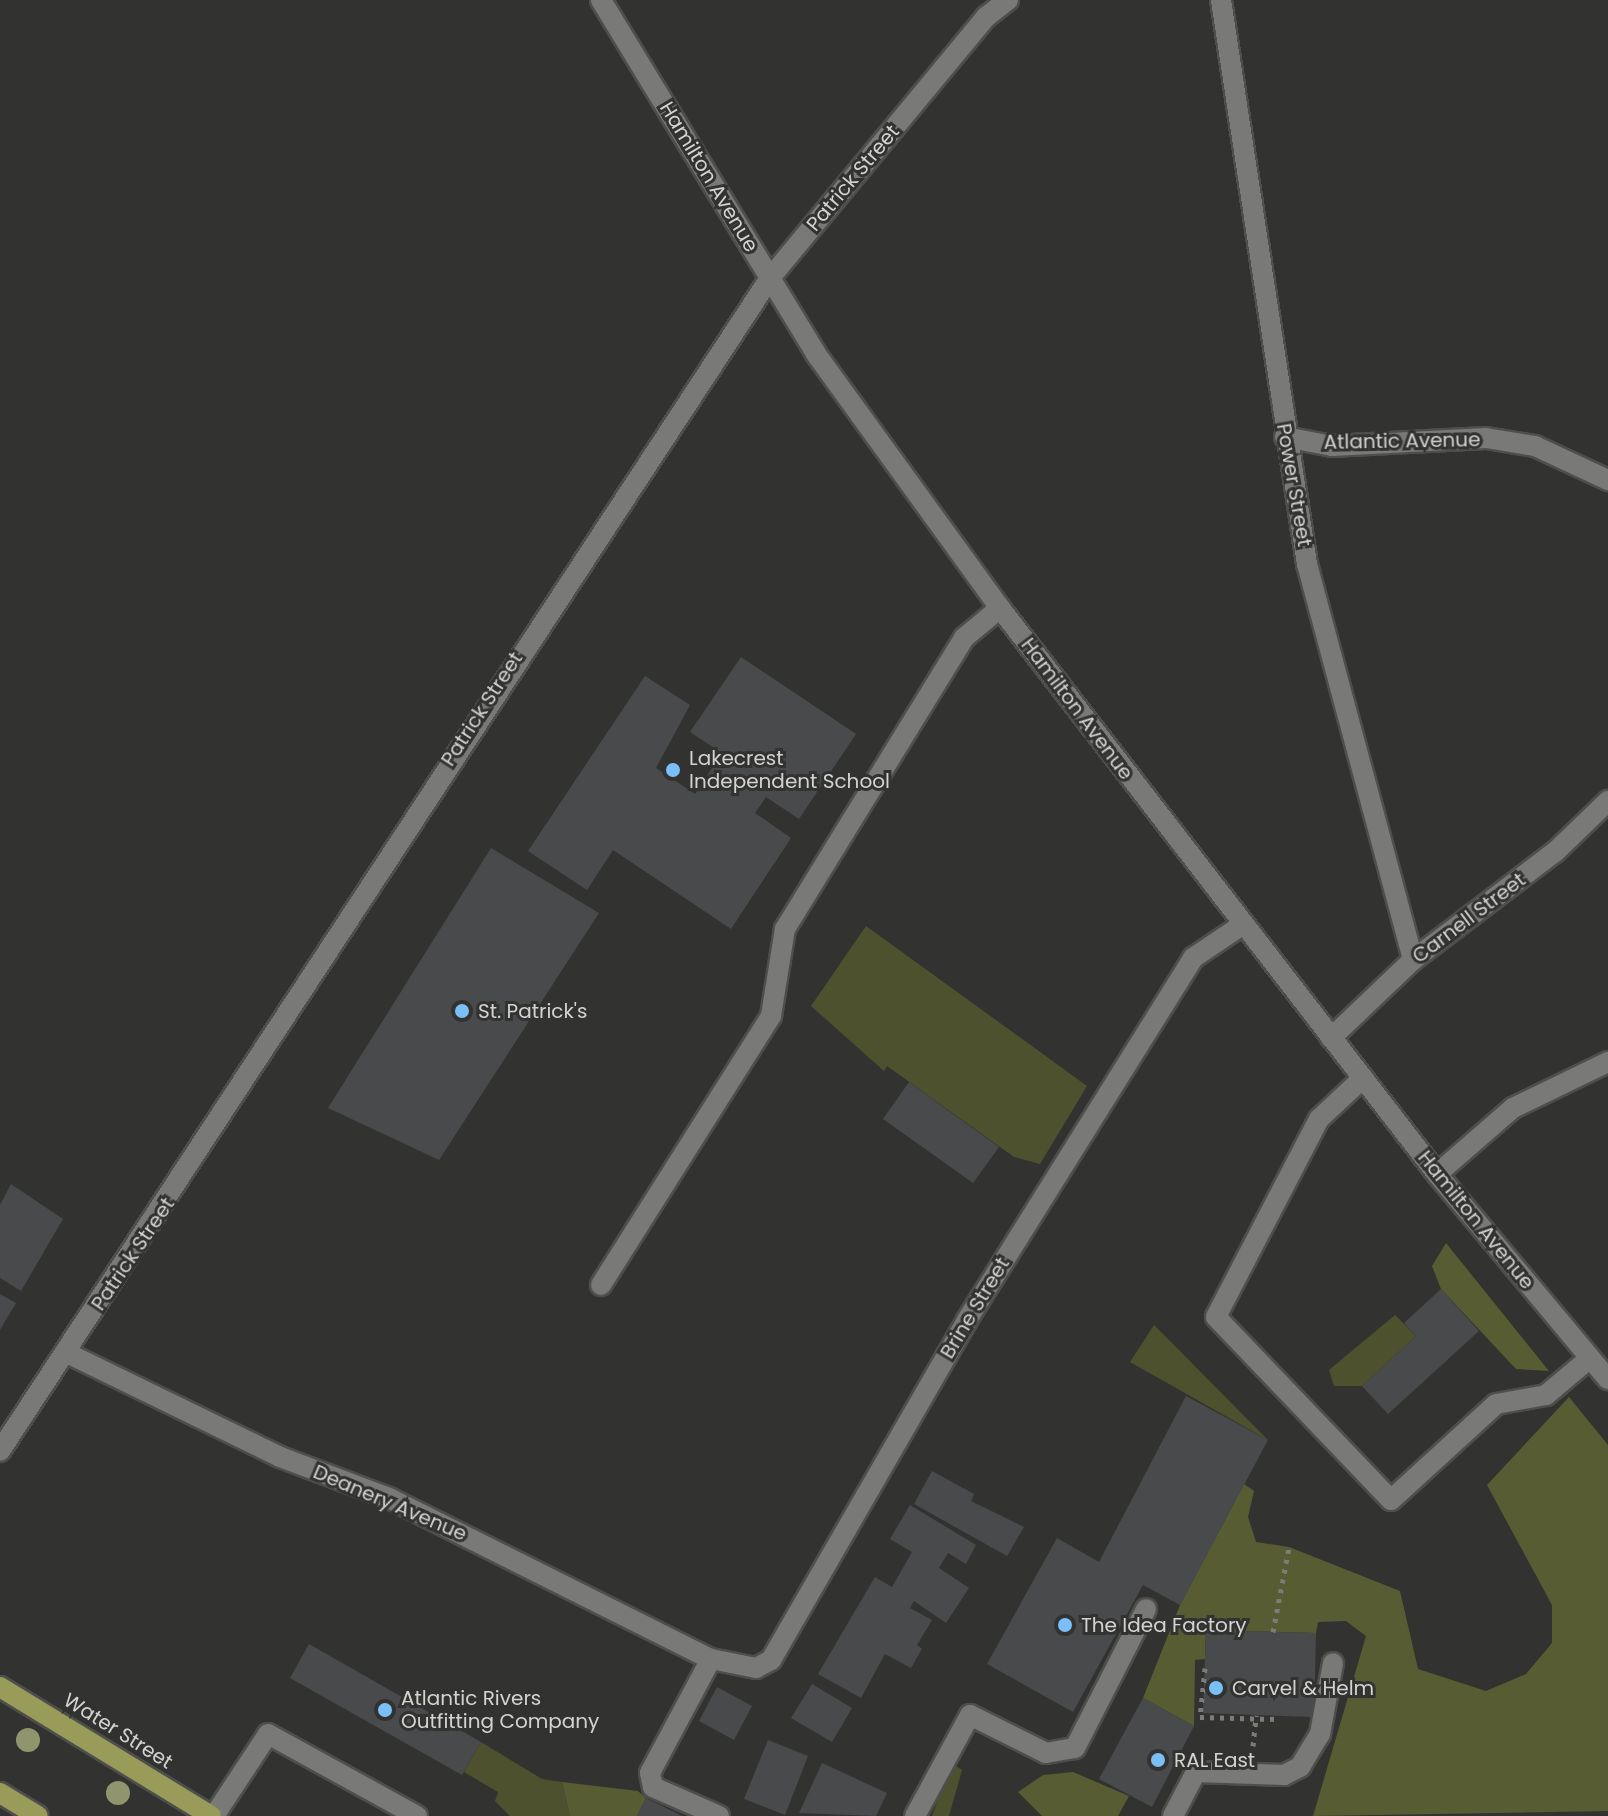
<!DOCTYPE html>
<html>
<head>
<meta charset="utf-8">
<style>
	body { margin:0 }
	#map { position:relative; width:1608px; height:1816px; overflow:hidden; background:#323330; font-family:Poppins,sans-serif }
	div>[style] { position:absolute }
	[style*='--x'] { left:calc(var(--x)*1px); top:calc(var(--y)*1px); width:calc(var(--w)*1px); rotate:calc(var(--a)*1deg) }
	.green>* { inset:0; background:#4e512e }
	.forest>* { inset:0; background:#585c33 }
	.building>* { inset:0; background:#484a4c }
	.path>* { height:5px; margin-top:-2.5px; transform-origin:0; background:repeating-linear-gradient(90deg,#7c7c7a 0 4px,transparent 0 10px) }
	.roads { filter:drop-shadow(2px 0 #4e4f4c) drop-shadow(-2px 0 #4e4f4c) drop-shadow(0 2px #4e4f4c) drop-shadow(0 -2px #4e4f4c) }
	.service>* { height:20px; margin:-10px; padding:0 10px; transform-origin:10px; border-radius:10px; background:#797a77 }
	.minor>* { height:20px; margin:-10px; padding:0 10px; transform-origin:10px; border-radius:10px; background:#797a77 }
	.tertiary>* { height:20px; margin:-10px; padding:0 10px; transform-origin:10px; border-radius:10px; background:#797a77 }
	.primary>* { height:20px; margin:-10px; padding:0 10px; transform-origin:10px; border-radius:10px; background:#989c58 }
	.trees>* { width:24px; height:24px; margin:-12px; border-radius:50%; background:#91956d }
	.dots>* { width:22px; height:22px; translate:-50% -50%; box-sizing:border-box; border:4px solid #323330; border-radius:50% }
	span { translate:-50% -50%; white-space:nowrap; text-align:center; line-height:1.15; -webkit-text-stroke:6px #323330; paint-order:stroke }
	.street-label { font-size:20px; color:#d3d3d1 }
	.poi-label { font-size:20px; color:#d3d3d1 }
	.left { translate:0 -50%; text-align:left }
</style>
</head>
<body>
<div id="map">
	<div class="green">
		<i style="clip-path:polygon(866px 926px,1087px 1086px,1040px 1164px,1014px 1157px,887px 1066px,884px 1071px,811px 1006px)"></i>
		<i style="clip-path:polygon(1395px 1315px,1416px 1336px,1362px 1386px,1334px 1386px,1329px 1370px)"></i>
		<i style="clip-path:polygon(1154px 1325px,1268px 1440px,1130px 1362px)"></i>
		<i style="clip-path:polygon(481px 1742px,542px 1779px,562px 1782px,570px 1816px,510px 1816px,495px 1801px,498px 1792px,464px 1772px)"></i>
		<i style="clip-path:polygon(951px 1763px,962px 1770px,949px 1816px,932px 1816px)"></i>
	</div>
	<div class="forest">
		<i style="clip-path:polygon(1446px 1243px,1549px 1371px,1516px 1369px,1441px 1289px,1432px 1266px)"></i>
		<i style="clip-path:polygon(1569px 1397px,1608px 1445px,1608px 1811px,1313px 1816px,1366px 1636px,1346px 1621px,1318px 1622px,1316px 1633px,1206px 1630px,1205px 1659px,1195px 1660px,1194px 1726px,1143px 1698px,1180px 1605px,1244px 1484px,1254px 1491px,1248px 1517px,1256px 1542px,1289px 1547px,1400px 1591px,1418px 1669px,1486px 1691px,1526px 1674px,1552px 1643px,1552px 1605px,1487px 1485px)"></i>
		<i style="clip-path:polygon(1073px 1772px,1129px 1796px,1118px 1816px,1042px 1816px,1018px 1792px,1043px 1775px)"></i>
		<i style="clip-path:polygon(562px 1782px,638px 1791px,646px 1798px,637px 1816px,570px 1816px)"></i>
	</div>
	<div class="building">
		<i style="clip-path:polygon(741px 657px,856px 734px,799px 819px,766px 797px,755px 813px,791px 838px,731px 929px,613px 850px,587px 890px,528px 851px,645px 676px,690px 705px,656px 768px,695px 794px,722px 753px,690px 732px)"></i>
		<i style="clip-path:polygon(491px 848px,599px 913px,439px 1160px,328px 1108px)"></i>
		<i style="clip-path:polygon(909px 1082px,999px 1147px,973px 1183px,883px 1119px)"></i>
		<i style="clip-path:polygon(11px 1184px,63px 1219px,21px 1291px,0 1278px,0 1205px)"></i>
		<i style="clip-path:polygon(1441px 1289px,1479px 1331px,1388px 1414px,1362px 1386px,1416px 1336px,1404px 1323px)"></i>
		<i style="clip-path:polygon(0 1294px,16px 1303px,0 1330px)"></i>
		<i style="clip-path:polygon(1186px 1396px,1268px 1440px,1180px 1605px,1143px 1585px,1073px 1712px,987px 1664px,1057px 1538px,1099px 1562px)"></i>
		<i style="clip-path:polygon(932px 1471px,974px 1494px,971px 1501px,1024px 1527px,1007px 1556px,914px 1504px)"></i>
		<i style="clip-path:polygon(910px 1505px,976px 1545px,966px 1564px,948px 1553px,939px 1568px,969px 1588px,946px 1623px,914px 1601px,910px 1608px,932px 1620px,917px 1645px,922px 1649px,911px 1668px,885px 1654px,861px 1698px,818px 1674px,875px 1577px,892px 1587px,912px 1552px,890px 1539px)"></i>
		<i style="clip-path:polygon(1206px 1630px,1316px 1633px,1314px 1717px,1203px 1713px)"></i>
		<i style="clip-path:polygon(309px 1644px,481px 1742px,462px 1775px,290px 1678px)"></i>
		<i style="clip-path:polygon(812px 1684px,852px 1708px,832px 1742px,791px 1718px)"></i>
		<i style="clip-path:polygon(717px 1687px,752px 1706px,734px 1740px,699px 1721px)"></i>
		<i style="clip-path:polygon(1143px 1698px,1194px 1726px,1152px 1807px,1099px 1779px)"></i>
		<i style="clip-path:polygon(768px 1740px,808px 1756px,785px 1815px,744px 1799px)"></i>
		<i style="clip-path:polygon(822px 1763px,887px 1793px,876px 1816px,799px 1813px)"></i>
		<i style="clip-path:polygon(646px 1798px,682px 1816px,637px 1816px)"></i>
	</div>
	<div class="path">
		<i style="--x:1273;--y:1632;--w:86;--a:-79.3"></i>
		<i style="--x:1205;--y:1668;--w:49;--a:95.8"></i>
		<i style="--x:1200;--y:1717;--w:77;--a:1.5"></i>
		<i style="--x:1253;--y:1746;--w:31;--a:-84"></i>
	</div>
	<div class="roads">
		<div class="service">
			<i style="--x:1363;--y:1078;--w:60;--a:137"></i>
			<i style="--x:1319;--y:1119;--w:223;--a:117.5"></i>
			<i style="--x:1216;--y:1317;--w:253;--a:46.3"></i>
			<i style="--x:1391;--y:1500;--w:142;--a:-42.4"></i>
			<i style="--x:1496;--y:1404;--w:51;--a:-10.2"></i>
			<i style="--x:1546;--y:1395;--w:57;--a:-40.1"></i>
			<i style="--x:601;--y:1285;--w:318;--a:-57.7"></i>
			<i style="--x:771;--y:1016;--w:88;--a:-80.9"></i>
			<i style="--x:214;--y:1816;--w:98;--a:-56.6"></i>
			<i style="--x:268;--y:1734;--w:170;--a:28.8"></i>
			<i style="--x:915;--y:1816;--w:115;--a:-61.4"></i>
			<i style="--x:970;--y:1715;--w:85;--a:26.6"></i>
			<i style="--x:1046;--y:1753;--w:29;--a:-10"></i>
			<i style="--x:1075;--y:1748;--w:156;--a:-62.9"></i>
			<i style="--x:1173;--y:1816;--w:50;--a:-62.4"></i>
			<i style="--x:1196;--y:1772;--w:88;--a:2"></i>
			<i style="--x:1284;--y:1775;--w:18;--a:-27"></i>
			<i style="--x:1300;--y:1767;--w:39;--a:-59"></i>
			<i style="--x:1320;--y:1734;--w:72;--a:-79.6"></i>
		</div>
		<div class="minor">
			<i style="--x:1221;--y:0;--w:571;--a:81.33"></i>
			<i style="--x:1307;--y:564;--w:410;--a:75"></i>
			<i style="--x:1285;--y:437;--w:48;--a:10.8"></i>
			<i style="--x:1332;--y:446;--w:154;--a:-3"></i>
			<i style="--x:1486;--y:438;--w:50;--a:9.3"></i>
			<i style="--x:1535;--y:446;--w:81;--a:25"></i>
			<i style="--x:785;--y:929;--w:342;--a:-58.4"></i>
			<i style="--x:964;--y:638;--w:47;--a:-39.8"></i>
			<i style="--x:1331;--y:1038;--w:113;--a:-43.6"></i>
			<i style="--x:1413;--y:960;--w:178;--a:-37.3"></i>
			<i style="--x:1555;--y:852;--w:74;--a:-43.9"></i>
			<i style="--x:1437;--y:1174;--w:101;--a:-41"></i>
			<i style="--x:1513;--y:1108;--w:106;--a:-25.8"></i>
			<i style="--x:67;--y:1353;--w:237;--a:26"></i>
			<i style="--x:280;--y:1457;--w:116;--a:20.6"></i>
			<i style="--x:389;--y:1498;--w:360;--a:26.6"></i>
			<i style="--x:711;--y:1659;--w:46;--a:11.3"></i>
			<i style="--x:756;--y:1668;--w:17;--a:-28"></i>
			<i style="--x:771;--y:1660;--w:392;--a:-60"></i>
			<i style="--x:967;--y:1320;--w:427;--a:-58"></i>
			<i style="--x:1193;--y:958;--w:59;--a:-34"></i>
			<i style="--x:0;--y:1451;--w:1403;--a:-56.72"></i>
			<i style="--x:770;--y:278;--w:339;--a:-50.4"></i>
			<i style="--x:986;--y:17;--w:28;--a:-38"></i>
			<i style="--x:711;--y:1659;--w:129;--a:118.2"></i>
			<i style="--x:650;--y:1773;--w:14;--a:78"></i>
			<i style="--x:653;--y:1787;--w:72;--a:23.7"></i>
		</div>
		<div class="tertiary">
			<i style="--x:601;--y:0;--w:414;--a:58.7"></i>
			<i style="--x:816;--y:354;--w:314;--a:54.1"></i>
			<i style="--x:1000;--y:608;--w:715;--a:52.33"></i>
			<i style="--x:1437;--y:1174;--w:267;--a:50.2"></i>
		</div>
		<div class="primary">
			<i style="--x:0;--y:1687;--w:247;--a:31.4"></i>
			<i style="--x:0;--y:1793;--w:44;--a:31.2"></i>
		</div>
	</div>
	<div class="trees">
		<i style="left:28px;top:1740px"></i>
		<i style="left:118px;top:1793px"></i>
	</div>
	<div class="dots">
		<i style="left:673px;top:770px;background:#7abff8"></i>
		<i style="left:462px;top:1011px;background:#7abff8"></i>
		<i style="left:1065px;top:1625px;background:#7abff8"></i>
		<i style="left:1216px;top:1688px;background:#7abff8"></i>
		<i style="left:385px;top:1710px;background:#7abff8"></i>
		<i style="left:1158px;top:1760px;background:#7abff8"></i>
	</div>
	<div class="street-label">
		<span style="left:709px;top:177px;rotate:59deg">Hamilton Avenue</span>
		<span style="left:853px;top:178px;rotate:-50deg">Patrick Street</span>
		<span style="left:1402px;top:441px;rotate:-1deg">Atlantic Avenue</span>
		<span style="left:1294px;top:485px;rotate:80deg">Power Street</span>
		<span style="left:482px;top:709px;rotate:-57deg">Patrick Street</span>
		<span style="left:1077px;top:709px;rotate:53deg">Hamilton Avenue</span>
		<span style="left:1469px;top:918px;rotate:-37deg">Carnell Street</span>
		<span style="left:1476px;top:1220px;rotate:51deg">Hamilton Avenue</span>
		<span style="left:133px;top:1254px;rotate:-56deg">Patrick Street</span>
		<span style="left:975px;top:1308px;rotate:-59deg">Brine Street</span>
		<span style="left:390px;top:1503px;rotate:23deg">Deanery Avenue</span>
		<span style="left:118px;top:1731px;rotate:32deg">Water Street</span>
	</div>
	<div class="poi-label">
		<span class="left" style="left:689px;top:770px">Lakecrest<br>Independent School</span>
		<span class="left" style="left:478px;top:1011px">St. Patrick's</span>
		<span class="left" style="left:1081px;top:1625px">The Idea Factory</span>
		<span class="left" style="left:1232px;top:1688px">Carvel &amp; Helm</span>
		<span class="left" style="left:401px;top:1710px">Atlantic Rivers<br>Outfitting Company</span>
		<span class="left" style="left:1174px;top:1760px">RAL East</span>
	</div>
</div>
</body>
</html>
